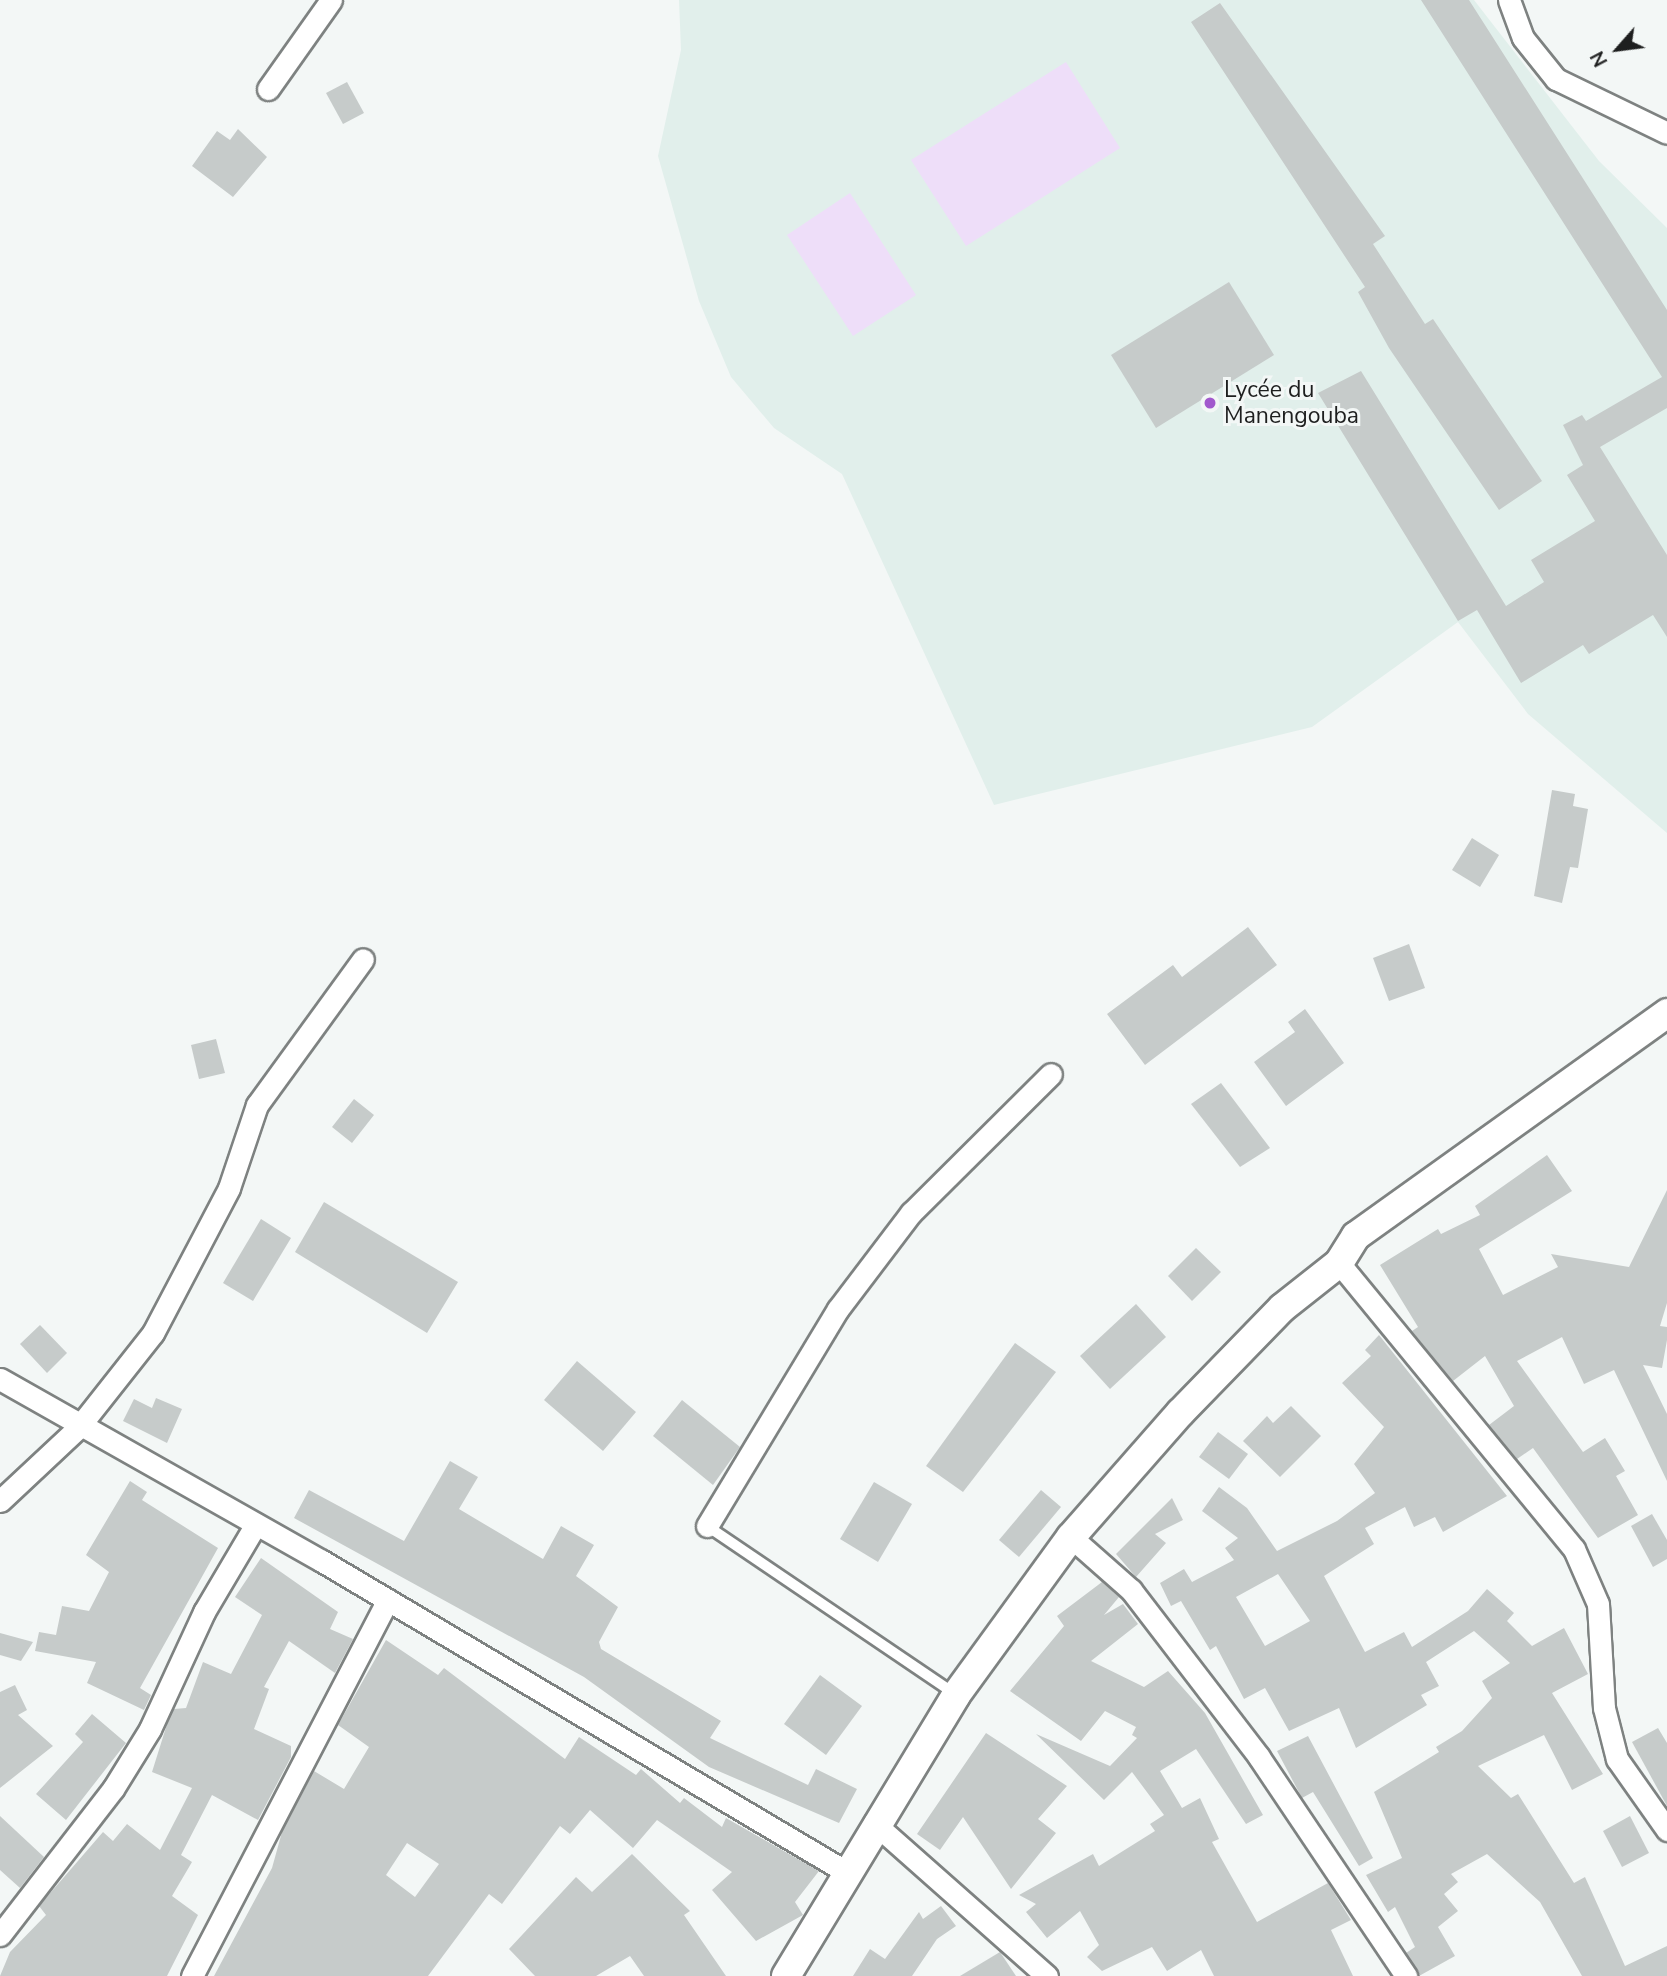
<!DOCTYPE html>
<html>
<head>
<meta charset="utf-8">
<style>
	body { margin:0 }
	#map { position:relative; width:1667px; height:1976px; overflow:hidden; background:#f3f7f6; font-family:"Nunito Sans",sans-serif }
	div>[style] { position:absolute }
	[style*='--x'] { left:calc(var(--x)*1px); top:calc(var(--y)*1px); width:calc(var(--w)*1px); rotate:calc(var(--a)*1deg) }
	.built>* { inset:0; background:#e1efeb }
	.green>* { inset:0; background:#eedef9 }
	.building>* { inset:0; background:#c6cbca }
	.roads { filter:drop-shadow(2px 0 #7e8281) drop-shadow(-2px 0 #7e8281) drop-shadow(0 2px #7e8281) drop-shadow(0 -2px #7e8281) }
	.service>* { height:10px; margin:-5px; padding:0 5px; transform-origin:5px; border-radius:5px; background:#fff }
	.minor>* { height:21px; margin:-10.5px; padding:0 10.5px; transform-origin:10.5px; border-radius:10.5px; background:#fff }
	.tertiary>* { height:28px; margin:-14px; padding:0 14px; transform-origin:14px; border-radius:14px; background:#fff }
	.dots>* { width:19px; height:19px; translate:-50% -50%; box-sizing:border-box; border:4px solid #f3f7f6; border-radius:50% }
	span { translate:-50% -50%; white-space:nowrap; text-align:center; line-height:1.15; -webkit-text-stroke:6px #f3f7f6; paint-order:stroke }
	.poi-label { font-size:23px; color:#1e1f1f }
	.left { translate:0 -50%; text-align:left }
	.north { position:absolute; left:1583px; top:14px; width:70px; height:70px; -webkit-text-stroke:5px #f3f7f6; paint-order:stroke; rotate:242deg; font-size:19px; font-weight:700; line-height:28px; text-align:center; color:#1e1f1f }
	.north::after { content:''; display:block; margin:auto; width:24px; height:32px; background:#1e1f1f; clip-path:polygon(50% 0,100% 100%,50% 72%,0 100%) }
</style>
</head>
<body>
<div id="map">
	<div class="built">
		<i style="clip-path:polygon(679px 0,1474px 0,1599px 161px,1667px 228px,1667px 833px,1528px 714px,1458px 622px,1312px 727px,994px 805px,842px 474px,774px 428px,731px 377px,699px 301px,658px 156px,681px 50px)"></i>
	</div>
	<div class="green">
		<i style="clip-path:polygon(1066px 62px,1120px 148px,966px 246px,911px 160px)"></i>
		<i style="clip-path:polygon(850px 193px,916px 295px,853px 336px,787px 235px)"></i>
	</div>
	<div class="building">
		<i style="clip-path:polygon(1421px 0,1469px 0,1667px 310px,1667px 408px,1600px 447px,1667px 555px,1667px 637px,1653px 615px,1589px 654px,1583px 645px,1521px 683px,1477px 610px,1458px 621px,1318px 393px,1361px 371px,1506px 606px,1544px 582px,1531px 560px,1595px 521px,1567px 475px,1583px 465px,1563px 425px,1582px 415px,1586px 421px,1662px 377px)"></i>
		<i style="clip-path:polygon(1220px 3px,1385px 236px,1373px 244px,1425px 324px,1433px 319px,1542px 481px,1499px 510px,1389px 348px,1358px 292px,1365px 287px,1191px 22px)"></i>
		<i style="clip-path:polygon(347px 82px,364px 113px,343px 124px,326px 93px)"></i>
		<i style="clip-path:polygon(238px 129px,267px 157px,233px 197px,192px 166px,217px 131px,230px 140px)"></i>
		<i style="clip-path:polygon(1229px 282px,1274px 355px,1156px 428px,1111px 355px)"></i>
		<i style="clip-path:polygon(1552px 790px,1575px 794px,1573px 806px,1588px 809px,1578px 868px,1570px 867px,1562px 903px,1534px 896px)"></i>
		<i style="clip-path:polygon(1472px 838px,1499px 855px,1480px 887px,1452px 870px)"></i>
		<i style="clip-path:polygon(1248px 927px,1277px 965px,1145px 1065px,1107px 1014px,1173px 965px,1182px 977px)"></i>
		<i style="clip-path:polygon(1409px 944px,1425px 988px,1389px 1001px,1373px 958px)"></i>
		<i style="clip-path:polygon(1305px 1009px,1344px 1063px,1286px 1106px,1254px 1062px,1295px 1032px,1288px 1022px)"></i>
		<i style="clip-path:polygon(216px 1039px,225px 1073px,199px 1079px,191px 1045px)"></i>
		<i style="clip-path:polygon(1221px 1083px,1270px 1148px,1240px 1167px,1191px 1104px)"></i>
		<i style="clip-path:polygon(354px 1099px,374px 1115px,352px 1143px,332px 1127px)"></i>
		<i style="clip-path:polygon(1547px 1155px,1572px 1191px,1479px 1249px,1503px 1295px,1558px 1267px,1551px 1254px,1629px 1267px,1667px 1190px,1667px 1303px,1660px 1326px,1667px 1327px,1667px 1340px,1662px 1368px,1643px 1365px,1667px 1414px,1667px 1481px,1614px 1370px,1584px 1384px,1562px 1337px,1517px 1361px,1583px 1452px,1605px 1438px,1625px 1471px,1616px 1476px,1638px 1515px,1598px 1538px,1533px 1448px,1517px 1459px,1489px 1425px,1514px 1406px,1485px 1356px,1453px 1381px,1412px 1331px,1418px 1327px,1380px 1265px,1438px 1229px,1441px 1234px,1480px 1215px,1475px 1206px)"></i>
		<i style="clip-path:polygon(324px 1202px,458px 1282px,427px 1333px,295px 1252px)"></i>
		<i style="clip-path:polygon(261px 1219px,291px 1238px,253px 1301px,223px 1283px)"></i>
		<i style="clip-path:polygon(1196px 1248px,1221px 1272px,1192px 1301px,1168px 1276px)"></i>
		<i style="clip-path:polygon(1136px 1304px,1166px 1337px,1110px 1389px,1080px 1356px)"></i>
		<i style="clip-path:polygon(40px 1325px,67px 1353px,47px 1373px,20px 1344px)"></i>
		<i style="clip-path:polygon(evenodd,1379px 1335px,1507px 1496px,1443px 1532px,1435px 1517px,1414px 1527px,1405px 1507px,1365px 1528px,1374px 1544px,1324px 1576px,1365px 1652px,1404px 1632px,1412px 1647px,1468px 1611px,1487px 1589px,1514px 1613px,1507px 1621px,1532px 1646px,1564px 1628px,1588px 1674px,1552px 1693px,1603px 1774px,1572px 1790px,1544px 1735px,1478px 1766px,1511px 1798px,1518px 1794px,1574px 1883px,1585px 1877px,1625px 1966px,1667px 1946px,1667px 1976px,1582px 1976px,1540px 1902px,1487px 1854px,1451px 1874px,1458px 1882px,1444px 1894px,1458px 1911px,1438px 1927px,1455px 1956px,1419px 1976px,1406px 1953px,1415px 1947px,1395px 1907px,1388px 1912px,1366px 1875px,1402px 1858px,1374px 1792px,1439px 1752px,1436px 1747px,1462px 1731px,1492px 1698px,1482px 1681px,1510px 1663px,1474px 1631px,1426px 1662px,1439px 1686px,1421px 1695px,1427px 1705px,1356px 1748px,1339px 1708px,1289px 1731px,1265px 1688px,1244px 1699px,1216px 1646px,1210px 1650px,1181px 1601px,1171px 1606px,1160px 1583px,1184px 1569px,1192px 1582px,1234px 1560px,1225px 1548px,1238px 1538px,1202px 1511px,1219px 1487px,1247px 1508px,1277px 1551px,1337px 1521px,1375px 1493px,1354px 1464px,1384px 1427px,1342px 1383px,1371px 1356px,1365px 1350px,1379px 1335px,1278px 1574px,1310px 1621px,1265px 1646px,1236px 1597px,1278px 1574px)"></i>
		<i style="clip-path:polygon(1015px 1343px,1056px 1372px,963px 1492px,926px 1466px)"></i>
		<i style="clip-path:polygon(577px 1361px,636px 1412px,603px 1451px,544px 1400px)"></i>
		<i style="clip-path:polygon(156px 1398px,182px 1409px,167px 1443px,123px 1421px,134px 1399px,152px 1408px)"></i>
		<i style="clip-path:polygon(682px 1400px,740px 1447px,713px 1485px,653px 1436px)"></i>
		<i style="clip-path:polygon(1291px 1406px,1321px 1436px,1280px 1477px,1243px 1441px,1267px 1416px,1273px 1423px)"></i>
		<i style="clip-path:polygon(1218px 1432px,1248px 1454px,1229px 1479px,1199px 1457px)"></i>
		<i style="clip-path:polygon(450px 1461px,478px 1477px,459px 1509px,543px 1559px,561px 1526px,594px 1545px,576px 1576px,618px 1607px,599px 1642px,601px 1649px,721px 1721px,710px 1738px,808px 1785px,816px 1769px,857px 1789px,839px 1823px,709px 1767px,584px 1677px,294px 1518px,309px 1490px,404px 1541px)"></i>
		<i style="clip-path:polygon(130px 1481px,147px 1492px,142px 1500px,218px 1548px,140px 1688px,151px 1695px,144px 1710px,87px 1683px,96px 1662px,35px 1651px,39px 1632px,56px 1635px,62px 1606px,89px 1611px,109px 1572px,86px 1555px)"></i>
		<i style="clip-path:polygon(874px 1482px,912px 1504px,878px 1562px,840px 1539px)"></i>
		<i style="clip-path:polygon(1041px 1490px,1061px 1507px,1019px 1557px,999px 1540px)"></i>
		<i style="clip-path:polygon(1172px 1498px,1183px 1520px,1155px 1534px,1166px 1543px,1136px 1577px,1116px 1554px)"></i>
		<i style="clip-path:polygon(1652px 1514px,1667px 1540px,1667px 1559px,1653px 1567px,1631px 1526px)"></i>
		<i style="clip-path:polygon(261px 1558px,338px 1612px,330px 1629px,353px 1639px,335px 1673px,289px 1641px,264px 1687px,269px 1689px,254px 1729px,291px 1746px,291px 1757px,258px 1820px,212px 1795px,181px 1855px,192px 1862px,172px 1896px,198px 1915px,167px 1976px,0 1976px,10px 1952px,46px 1915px,39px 1906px,103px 1832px,113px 1841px,127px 1824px,160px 1850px,192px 1788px,152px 1772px,168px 1721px,174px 1709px,186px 1708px,203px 1662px,231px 1674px,262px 1615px,235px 1597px)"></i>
		<i style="clip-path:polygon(1102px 1582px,1119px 1597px,1104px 1615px,1123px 1604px,1138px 1624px,1091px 1661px,1144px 1687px,1168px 1671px,1205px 1713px,1263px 1815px,1246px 1824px,1196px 1749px,1160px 1771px,1182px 1808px,1200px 1798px,1219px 1839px,1212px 1842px,1257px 1922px,1328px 1883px,1351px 1920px,1331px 1930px,1353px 1976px,1214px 1976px,1201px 1950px,1167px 1971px,1152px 1947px,1102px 1971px,1087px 1957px,1099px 1945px,1080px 1911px,1047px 1938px,1026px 1912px,1036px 1904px,1019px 1895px,1093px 1854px,1099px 1866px,1155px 1831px,1150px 1824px,1164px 1815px,1132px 1772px,1104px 1800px,1036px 1734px,1110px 1766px,1137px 1738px,1132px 1735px,1136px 1727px,1105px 1711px,1081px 1741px,1010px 1691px,1064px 1626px,1057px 1616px)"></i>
		<i style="clip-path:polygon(0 1633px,33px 1642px,21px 1661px,0 1655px)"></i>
		<i style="clip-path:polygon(evenodd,386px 1640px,438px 1675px,444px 1668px,565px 1759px,579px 1737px,636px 1775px,641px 1769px,680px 1803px,684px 1798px,722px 1827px,726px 1818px,819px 1871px,795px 1902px,803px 1915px,756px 1941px,712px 1890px,732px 1872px,657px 1820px,633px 1848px,590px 1810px,570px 1834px,560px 1826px,502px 1904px,489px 1894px,428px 1976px,214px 1976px,272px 1868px,282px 1832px,314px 1771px,344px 1789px,369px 1747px,338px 1725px,386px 1640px,407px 1843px,439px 1864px,415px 1897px,386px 1875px,407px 1843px)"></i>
		<i style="clip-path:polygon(820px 1675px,862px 1706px,826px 1755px,784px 1724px)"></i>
		<i style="clip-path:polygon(15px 1685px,27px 1710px,18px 1715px,53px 1746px,0 1788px,0 1692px)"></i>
		<i style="clip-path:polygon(92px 1714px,126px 1743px,66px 1820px,36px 1794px,83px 1742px,75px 1734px)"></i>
		<i style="clip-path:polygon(1658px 1728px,1667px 1743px,1667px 1806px,1632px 1742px)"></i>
		<i style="clip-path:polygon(986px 1733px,1067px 1786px,1038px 1819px,1056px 1833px,1011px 1889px,963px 1817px,940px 1850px,917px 1834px)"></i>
		<i style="clip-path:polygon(1308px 1736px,1373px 1858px,1359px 1866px,1313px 1792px,1302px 1798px,1277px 1751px)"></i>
		<i style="clip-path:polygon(0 1816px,44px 1857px,20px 1888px,0 1870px)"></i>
		<i style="clip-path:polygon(1630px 1816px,1649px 1853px,1622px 1867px,1603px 1831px)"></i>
		<i style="clip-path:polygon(632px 1854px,690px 1911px,684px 1915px,726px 1976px,644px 1976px,630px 1956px,596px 1976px,535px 1976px,509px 1949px,576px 1877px,592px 1892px)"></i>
		<i style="clip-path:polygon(941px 1906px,956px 1926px,937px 1939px,912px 1976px,853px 1976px,870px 1949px,885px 1959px,919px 1912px,923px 1919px)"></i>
		<i style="clip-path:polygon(1000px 1952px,1016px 1976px,960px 1976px)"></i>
	</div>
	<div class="roads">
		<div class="service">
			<i style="--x:707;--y:1526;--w:298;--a:34.1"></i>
		</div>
		<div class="minor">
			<i style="--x:1509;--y:0;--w:40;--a:69.8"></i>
			<i style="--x:1523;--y:38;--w:53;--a:51.2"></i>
			<i style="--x:1556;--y:79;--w:123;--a:25.9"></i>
			<i style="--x:268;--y:89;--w:109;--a:-54.7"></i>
			<i style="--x:1339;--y:1263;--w:370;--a:50.6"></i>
			<i style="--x:1574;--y:1549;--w:60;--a:66.4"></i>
			<i style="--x:1598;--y:1604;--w:104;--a:86.7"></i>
			<i style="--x:1604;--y:1708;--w:53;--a:75.7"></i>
			<i style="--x:1617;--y:1759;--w:87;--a:54.8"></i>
			<i style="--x:0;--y:1379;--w:370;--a:29.5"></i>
			<i style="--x:322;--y:1561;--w:612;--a:30.67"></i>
			<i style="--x:0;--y:1501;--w:107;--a:-43.1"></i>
			<i style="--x:78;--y:1428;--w:121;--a:-51.7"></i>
			<i style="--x:153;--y:1333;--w:164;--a:-62.3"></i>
			<i style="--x:229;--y:1188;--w:88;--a:-71.4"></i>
			<i style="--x:257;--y:1105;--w:180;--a:-54"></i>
			<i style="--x:707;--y:1526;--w:253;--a:-58.9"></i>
			<i style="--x:838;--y:1309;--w:121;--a:-52.8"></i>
			<i style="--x:911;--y:1213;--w:197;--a:-44.8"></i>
			<i style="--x:1071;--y:1537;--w:80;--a:41.5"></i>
			<i style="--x:1131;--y:1590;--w:210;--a:52.5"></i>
			<i style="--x:1259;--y:1757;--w:264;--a:56.1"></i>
			<i style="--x:874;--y:1823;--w:231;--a:41.5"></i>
			<i style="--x:0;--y:1935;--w:185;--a:-52.3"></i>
			<i style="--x:113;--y:1789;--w:70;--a:-58.3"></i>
			<i style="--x:150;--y:1729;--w:129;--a:-65.2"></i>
			<i style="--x:204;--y:1612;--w:102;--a:-59.4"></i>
			<i style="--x:192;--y:1976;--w:424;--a:-62.5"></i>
		</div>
		<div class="tertiary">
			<i style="--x:786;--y:1976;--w:328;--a:-58.8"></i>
			<i style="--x:956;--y:1695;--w:195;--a:-54"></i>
			<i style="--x:1071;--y:1537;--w:165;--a:-48.7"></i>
			<i style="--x:1180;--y:1413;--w:146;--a:-45.8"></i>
			<i style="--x:1282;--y:1308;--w:73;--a:-38.3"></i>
			<i style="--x:1339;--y:1263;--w:32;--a:-58"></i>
			<i style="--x:1356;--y:1236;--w:383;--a:-35.6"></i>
		</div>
	</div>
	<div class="dots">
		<i style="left:1210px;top:403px;background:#a259cd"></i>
	</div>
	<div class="poi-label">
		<span class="left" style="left:1224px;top:403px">Lycée du<br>Manengouba</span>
	</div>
	<div class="north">N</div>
</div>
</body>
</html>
